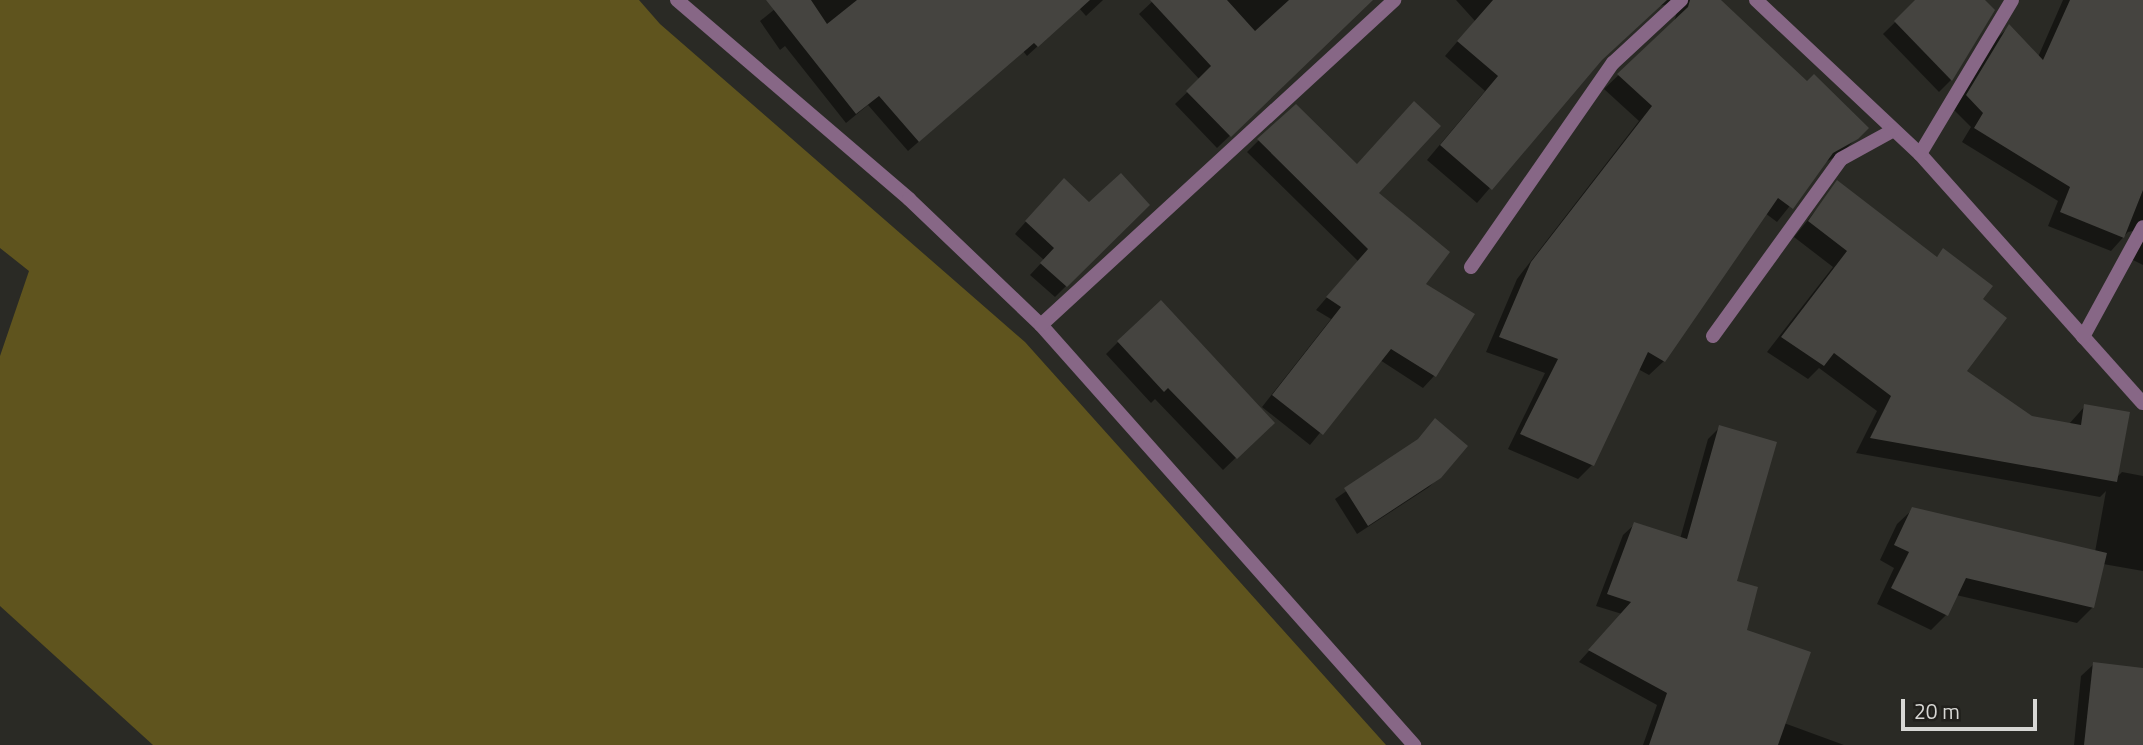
<!DOCTYPE html>
<html>
<head>
<meta charset="utf-8">
<style>
	body { margin:0 }
	#map { position:relative; width:2143px; height:745px; overflow:hidden; background:#2a2a25; font-family:"Titillium Web",sans-serif }
	div>[style] { position:absolute }
	[style*='--x'] { left:calc(var(--x)*1px); top:calc(var(--y)*1px); width:calc(var(--w)*1px); rotate:calc(var(--a)*1deg) }
	.forest>* { inset:0; background:#5f541e }
	.shadow>* { inset:0; background:#0007 }
	.building>* { inset:0; background:#454440 }
	.street>* { height:14px; margin:-7px; padding:0 7px; transform-origin:7px; border-radius:7px; background:#876786 }
	span { translate:-50% -50%; white-space:nowrap; text-align:center; line-height:1.15; -webkit-text-stroke:7px #21201c; paint-order:stroke }
	.scale { position:absolute; left:1901px; top:699px; width:136px; height:32px; box-sizing:border-box; border:4px solid #d7d7d4; border-top:0; padding-left:9px; font-size:21px; line-height:24px; white-space:nowrap; color:#d7d7d4; -webkit-text-stroke:5px #21201c; paint-order:stroke }
</style>
</head>
<body>
<div id="map">
	<div class="forest">
		<i style="clip-path:polygon(0 0,639px 0,660px 24px,1025px 342px,1386px 745px,153px 745px,0 606px,0 356px,29px 271px,0 248px)"></i>
	</div>
	<div class="shadow">
		<i style="clip-path:polygon(786px 0,1103px 0,1086px 16px,1079px 8px,1027px 56px,1023px 51px,908px 151px,868px 105px,846px 123px,785px 46px,780px 50px,760px 21px)"></i>
		<i style="clip-path:polygon(1154px 0,1354px 0,1363px 8px,1217px 148px,1175px 104px,1200px 80px,1139px 14px)"></i>
		<i style="clip-path:polygon(1456px 0,1719px 0,1807px 84px,1866px 128px,1842px 153px,1824px 163px,1777px 222px,1765px 213px,1664px 361px,1649px 375px,1638px 369px,1592px 465px,1578px 479px,1508px 449px,1545px 373px,1486px 352px,1517px 279px,1639px 121px,1604px 89px,1674px 22px,1677px 12px,1668px 4px,1659px 6px,1600px 60px,1477px 203px,1427px 160px,1485px 91px,1445px 56px,1475px 21px)"></i>
		<i style="clip-path:polygon(1918px 0,1983px 0,1951px 80px,1939px 92px,1883px 34px)"></i>
		<i style="clip-path:polygon(2063px 0,2143px 0,2143px 265px,2131px 259px,2133px 231px,2128px 232px,2111px 251px,2048px 226px,2058px 201px,1962px 142px,1971px 127px,1954px 110px,1995px 40px,2009px 27px,2038px 57px)"></i>
		<i style="clip-path:polygon(1259px 140px,1376px 194px,1423px 285px,1434px 376px,1423px 388px,1380px 360px,1310px 445px,1262px 407px,1331px 319px,1316px 310px,1358px 261px,1247px 152px)"></i>
		<i style="clip-path:polygon(1838px 183px,1936px 258px,1943px 251px,1980px 300px,1964px 372px,2031px 417px,2069px 424px,2085px 406px,2116px 478px,2122px 472px,2143px 476px,2143px 571px,2103px 564px,2093px 607px,2077px 623px,1956px 595px,1946px 615px,1931px 630px,1877px 604px,1894px 568px,1880px 560px,1897px 524px,1913px 509px,2095px 552px,2106px 491px,2100px 497px,1856px 453px,1877px 411px,1819px 368px,1808px 379px,1767px 352px,1833px 267px,1794px 237px)"></i>
		<i style="clip-path:polygon(1053px 191px,1089px 205px,1148px 205px,1055px 297px,1030px 275px,1044px 260px,1015px 234px)"></i>
		<i style="clip-path:polygon(1118px 342px,1272px 423px,1223px 470px,1155px 399px,1151px 403px,1106px 354px)"></i>
		<i style="clip-path:polygon(1720px 427px,1734px 582px,1745px 631px,1784px 723px,1844px 745px,1643px 745px,1657px 705px,1579px 662px,1622px 614px,1596px 606px,1623px 535px,1635px 524px,1680px 539px,1708px 439px)"></i>
		<i style="clip-path:polygon(1415px 443px,1440px 476px,1429px 487px,1357px 534px,1335px 499px)"></i>
		<i style="clip-path:polygon(2094px 664px,2143px 669px,2143px 745px,2074px 745px,2081px 676px)"></i>
	</div>
	<div class="building">
		<i style="clip-path:polygon(766px 0,811px 0,827px 24px,857px 0,1090px 0,1038px 47px,1034px 43px,919px 142px,879px 96px,856px 114px)"></i>
		<i style="clip-path:polygon(1150px 0,1227px 0,1255px 31px,1289px 0,1373px 0,1231px 137px,1186px 91px,1211px 66px)"></i>
		<i style="clip-path:polygon(1493px 0,1667px 0,1602px 60px,1492px 190px,1440px 145px,1498px 76px,1457px 41px)"></i>
		<i style="clip-path:polygon(1690px 0,1721px 0,1807px 81px,1814px 74px,1869px 128px,1858px 139px,1833px 153px,1793px 209px,1778px 198px,1665px 362px,1648px 352px,1594px 466px,1520px 434px,1558px 359px,1499px 337px,1531px 262px,1652px 106px,1617px 74px,1688px 7px)"></i>
		<i style="clip-path:polygon(1915px 0,1985px 0,1995px 10px,1952px 81px,1894px 21px)"></i>
		<i style="clip-path:polygon(2070px 0,2143px 0,2143px 190px,2124px 238px,2060px 212px,2070px 187px,1974px 128px,1983px 113px,1966px 95px,2009px 24px,2043px 60px)"></i>
		<i style="clip-path:polygon(1414px 101px,1441px 126px,1379px 193px,1450px 252px,1426px 284px,1475px 314px,1436px 377px,1391px 349px,1323px 435px,1272px 395px,1341px 307px,1326px 297px,1368px 249px,1257px 139px,1296px 104px,1357px 164px)"></i>
		<i style="clip-path:polygon(1121px 173px,1150px 205px,1067px 287px,1040px 263px,1054px 248px,1025px 221px,1064px 178px,1089px 202px)"></i>
		<i style="clip-path:polygon(1837px 180px,1937px 257px,1943px 248px,1993px 286px,1983px 299px,2007px 318px,1967px 371px,2032px 416px,2081px 425px,2084px 404px,2130px 412px,2117px 482px,1870px 438px,1891px 396px,1834px 353px,1824px 366px,1781px 337px,1847px 251px,1808px 221px)"></i>
		<i style="clip-path:polygon(1161px 300px,1275px 423px,1237px 459px,1168px 388px,1164px 392px,1117px 341px)"></i>
		<i style="clip-path:polygon(1435px 418px,1468px 446px,1441px 478px,1368px 526px,1344px 488px,1418px 439px)"></i>
		<i style="clip-path:polygon(1719px 425px,1777px 442px,1737px 581px,1758px 587px,1747px 630px,1811px 652px,1778px 745px,1649px 745px,1667px 693px,1588px 650px,1631px 602px,1607px 594px,1634px 522px,1687px 539px)"></i>
		<i style="clip-path:polygon(1912px 507px,2107px 553px,2094px 608px,1966px 578px,1948px 616px,1891px 588px,1909px 552px,1894px 545px)"></i>
		<i style="clip-path:polygon(2093px 662px,2143px 668px,2143px 745px,2084px 745px)"></i>
	</div>
	<div class="street">
		<i style="--x:677;--y:0;--w:306;--a:40.6"></i>
		<i style="--x:909;--y:199;--w:182;--a:43.7"></i>
		<i style="--x:1041;--y:325;--w:562;--a:48.39"></i>
		<i style="--x:1756;--y:0;--w:225;--a:43.2"></i>
		<i style="--x:1920;--y:154;--w:334;--a:48.2"></i>
		<i style="--x:1920;--y:154;--w:179;--a:-59.1"></i>
		<i style="--x:1471;--y:267;--w:249;--a:-55.2"></i>
		<i style="--x:1613;--y:63;--w:93;--a:-42.8"></i>
		<i style="--x:1041;--y:325;--w:480;--a:-42.6"></i>
		<i style="--x:1713;--y:336;--w:218;--a:-54.1"></i>
		<i style="--x:1841;--y:159;--w:60;--a:-28.7"></i>
		<i style="--x:2083;--y:337;--w:125;--a:-61.4"></i>
	</div>
	<div class="scale">20 m</div>
</div>
</body>
</html>
